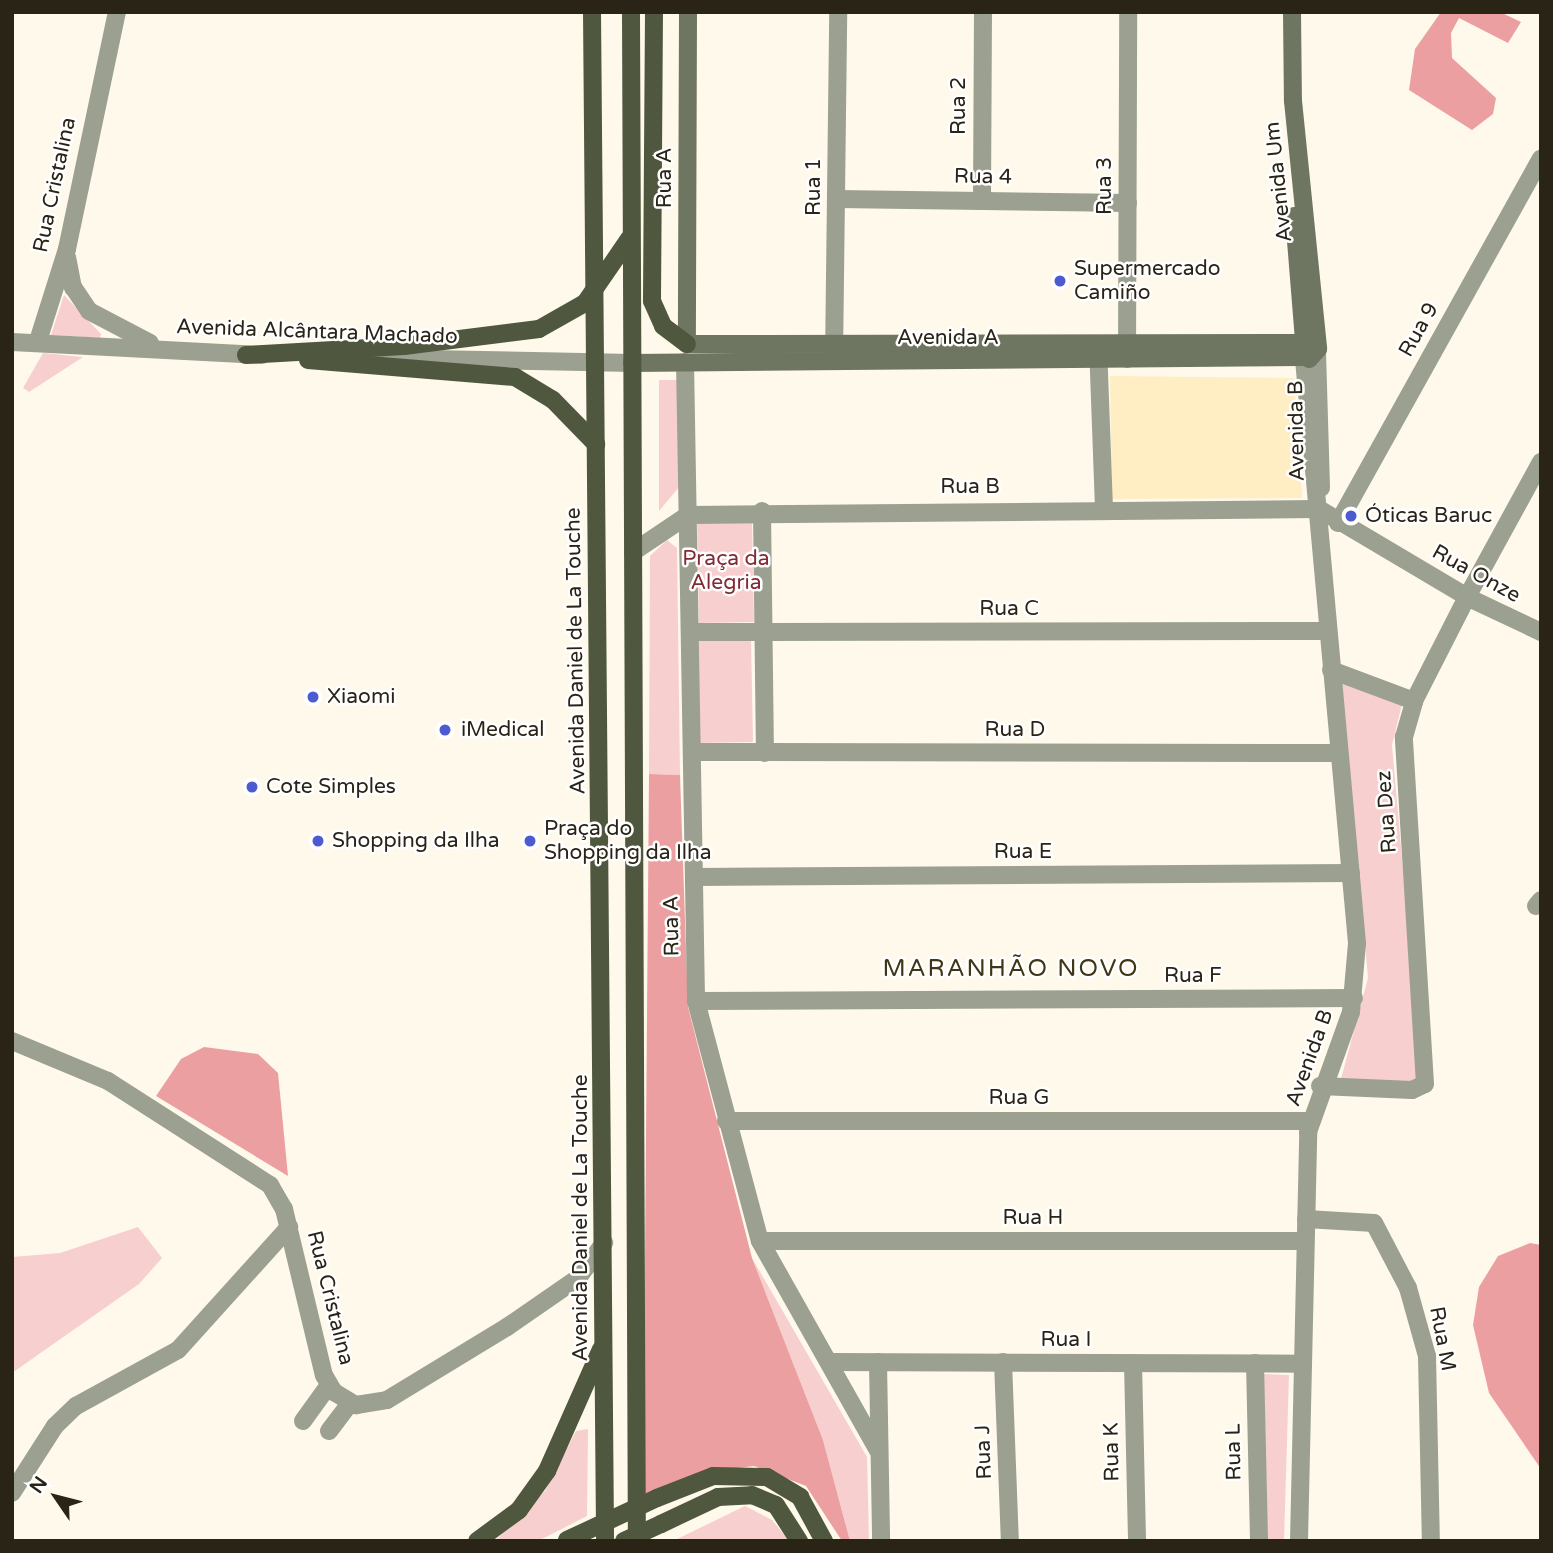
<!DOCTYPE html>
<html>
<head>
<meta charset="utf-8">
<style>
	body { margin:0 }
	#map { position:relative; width:1553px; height:1553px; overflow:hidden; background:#fff9eb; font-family:"Varela Round",sans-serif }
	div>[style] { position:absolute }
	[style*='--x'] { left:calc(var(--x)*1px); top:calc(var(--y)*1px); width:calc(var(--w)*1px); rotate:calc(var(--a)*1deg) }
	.built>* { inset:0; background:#ffedc3 }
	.green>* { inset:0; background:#f7cfcf }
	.forest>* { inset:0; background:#ec9fa1 }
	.minor>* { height:18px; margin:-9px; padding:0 9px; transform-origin:9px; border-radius:9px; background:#9ba091 }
	.tertiary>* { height:18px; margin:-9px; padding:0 9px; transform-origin:9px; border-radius:9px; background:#9ba091 }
	.secondary>* { height:18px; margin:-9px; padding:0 9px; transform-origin:9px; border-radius:9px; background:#6e7560 }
	.primary>* { height:18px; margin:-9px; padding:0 9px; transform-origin:9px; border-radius:9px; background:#4f573e }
	.primary-bridge>* { height:18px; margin:-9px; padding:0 9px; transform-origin:9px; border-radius:9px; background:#4f573e }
	.dots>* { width:19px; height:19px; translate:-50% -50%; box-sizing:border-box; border:4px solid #fff; border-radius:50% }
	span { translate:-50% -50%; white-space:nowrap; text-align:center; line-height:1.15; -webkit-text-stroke:5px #fff; paint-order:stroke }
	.street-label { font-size:21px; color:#2a2417 }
	.poi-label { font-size:21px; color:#2a2417 }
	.left { translate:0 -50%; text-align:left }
	.park-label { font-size:21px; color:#832a34 }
	.quarter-label { font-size:24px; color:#413518; letter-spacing:2px }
	.frame { position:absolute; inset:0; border:14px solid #2a2417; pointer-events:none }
	.north { position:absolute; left:21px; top:1462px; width:70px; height:70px; -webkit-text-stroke:5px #fff; paint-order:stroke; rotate:305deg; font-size:19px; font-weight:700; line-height:28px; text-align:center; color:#2a2417 }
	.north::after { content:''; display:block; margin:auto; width:24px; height:32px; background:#2a2417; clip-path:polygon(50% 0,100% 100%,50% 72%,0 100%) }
</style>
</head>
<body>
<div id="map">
	<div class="built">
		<i style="clip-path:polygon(1110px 376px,1294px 378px,1302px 498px,1112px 499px)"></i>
	</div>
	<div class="green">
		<i style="clip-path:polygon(64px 295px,101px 334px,100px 338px,51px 335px)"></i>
		<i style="clip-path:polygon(43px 353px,83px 357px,29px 392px,23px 388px)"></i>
		<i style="clip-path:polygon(659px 380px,680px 380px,680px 486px,659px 511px)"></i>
		<i style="clip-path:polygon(752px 518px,754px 622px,699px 623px,697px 520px)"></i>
		<i style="clip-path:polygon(667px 540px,677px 548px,680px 775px,649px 774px,650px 556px)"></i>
		<i style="clip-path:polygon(751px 639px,753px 742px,698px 743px,696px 640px)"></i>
		<i style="clip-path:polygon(1342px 682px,1402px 704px,1392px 745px,1422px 1085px,1341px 1079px,1368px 978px)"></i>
		<i style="clip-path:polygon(138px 1227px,162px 1258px,139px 1284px,12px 1373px,12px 1257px,60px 1253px)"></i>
		<i style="clip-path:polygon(752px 1258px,867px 1457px,869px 1541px,850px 1541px,823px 1440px)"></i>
		<i style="clip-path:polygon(1263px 1374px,1289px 1375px,1284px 1541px,1267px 1541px)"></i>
		<i style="clip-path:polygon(588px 1429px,587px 1516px,538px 1541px,495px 1541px,545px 1491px,576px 1431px)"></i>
		<i style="clip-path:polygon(745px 1506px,772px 1520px,789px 1541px,673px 1541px)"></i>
	</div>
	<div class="forest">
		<i style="clip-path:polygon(1441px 12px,1500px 12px,1521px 22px,1508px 43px,1459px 18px,1451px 33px,1452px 58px,1496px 98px,1493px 114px,1472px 130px,1409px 90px,1415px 49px)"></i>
		<i style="clip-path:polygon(649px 774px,680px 775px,688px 1007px,752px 1258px,823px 1440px,850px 1541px,842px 1541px,806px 1486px,754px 1466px,705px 1472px,643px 1498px)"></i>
		<i style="clip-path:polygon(204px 1047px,258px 1054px,278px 1073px,288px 1176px,156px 1096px,181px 1059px)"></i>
		<i style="clip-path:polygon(1530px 1243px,1541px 1245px,1541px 1469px,1489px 1393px,1473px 1325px,1479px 1287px,1498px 1256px)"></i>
	</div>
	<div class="minor">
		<i style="--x:837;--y:199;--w:291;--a:0.8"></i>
		<i style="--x:982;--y:200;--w:188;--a:-89.7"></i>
		<i style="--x:1098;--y:345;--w:164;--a:87.9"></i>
		<i style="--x:834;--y:359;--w:347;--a:-89.3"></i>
		<i style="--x:1127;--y:359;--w:347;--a:-89.8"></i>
		<i style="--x:685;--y:362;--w:639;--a:89.01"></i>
		<i style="--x:696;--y:1001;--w:248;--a:75.1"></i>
		<i style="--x:760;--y:1241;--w:240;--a:60.6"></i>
		<i style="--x:762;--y:511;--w:242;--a:89.3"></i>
		<i style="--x:1338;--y:523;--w:417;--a:-60.9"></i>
		<i style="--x:690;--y:632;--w:637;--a:-0.09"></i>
		<i style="--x:1331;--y:670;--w:89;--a:20.5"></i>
		<i style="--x:692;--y:752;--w:646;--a:0.09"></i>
		<i style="--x:694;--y:877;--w:657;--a:-0.35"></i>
		<i style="--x:1536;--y:906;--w:8;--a:-50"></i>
		<i style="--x:696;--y:1001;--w:658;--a:-0.26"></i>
		<i style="--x:1320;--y:1086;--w:92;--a:2.5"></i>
		<i style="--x:1412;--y:1090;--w:14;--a:-25"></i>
		<i style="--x:1425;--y:1084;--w:348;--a:-93.5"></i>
		<i style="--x:1404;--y:737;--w:37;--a:-74"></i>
		<i style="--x:1414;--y:701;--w:117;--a:-63"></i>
		<i style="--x:726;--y:1121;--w:585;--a:0"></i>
		<i style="--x:1306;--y:1219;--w:68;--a:3.4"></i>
		<i style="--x:1374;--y:1223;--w:73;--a:62.4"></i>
		<i style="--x:1408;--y:1288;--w:71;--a:74.4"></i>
		<i style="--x:1427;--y:1356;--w:185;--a:88.8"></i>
		<i style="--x:760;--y:1241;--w:545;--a:0"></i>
		<i style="--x:829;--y:1362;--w:474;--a:0.2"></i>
		<i style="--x:878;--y:1362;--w:179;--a:89"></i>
		<i style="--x:1003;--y:1362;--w:179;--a:87.8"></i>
		<i style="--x:1133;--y:1363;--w:178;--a:88.7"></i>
		<i style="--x:1255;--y:1363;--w:178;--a:88.7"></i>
		<i style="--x:303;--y:1421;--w:44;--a:-54.2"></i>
		<i style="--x:329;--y:1431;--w:35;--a:-53"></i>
		<i style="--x:12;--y:1493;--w:80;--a:-57.3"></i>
		<i style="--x:55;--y:1426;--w:29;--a:-44"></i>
		<i style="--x:76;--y:1406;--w:116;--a:-28.8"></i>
		<i style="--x:178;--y:1350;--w:166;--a:-47.9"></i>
	</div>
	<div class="tertiary">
		<i style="--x:67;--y:257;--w:31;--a:79"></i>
		<i style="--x:73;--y:287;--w:29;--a:56"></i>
		<i style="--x:89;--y:311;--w:69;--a:27.7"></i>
		<i style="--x:38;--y:341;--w:96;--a:-72.5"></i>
		<i style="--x:67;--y:249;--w:242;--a:-78.1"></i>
		<i style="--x:12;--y:342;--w:250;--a:3"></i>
		<i style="--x:1317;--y:352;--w:136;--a:88.3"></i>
		<i style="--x:374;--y:358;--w:258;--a:1.1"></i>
		<i style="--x:1319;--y:509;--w:172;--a:30.7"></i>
		<i style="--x:1467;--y:597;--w:82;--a:25.3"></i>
		<i style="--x:633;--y:552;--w:66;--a:-33.9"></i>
		<i style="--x:688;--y:515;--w:631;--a:-0.54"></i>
		<i style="--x:1467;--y:597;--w:154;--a:-61.3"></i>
		<i style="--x:12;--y:1041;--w:104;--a:22.6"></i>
		<i style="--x:108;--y:1081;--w:193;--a:32.7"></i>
		<i style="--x:270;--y:1185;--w:28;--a:60"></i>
		<i style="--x:284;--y:1209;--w:171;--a:76.5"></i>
		<i style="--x:324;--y:1375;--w:20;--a:60"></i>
		<i style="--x:334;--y:1392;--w:26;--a:31"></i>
		<i style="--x:356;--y:1405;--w:31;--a:-9"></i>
		<i style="--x:387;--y:1400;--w:140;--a:-31.3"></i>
		<i style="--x:507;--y:1327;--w:86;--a:-34.6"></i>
		<i style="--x:578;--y:1278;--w:44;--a:-53.4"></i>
		<i style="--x:1299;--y:1541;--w:409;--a:-88.7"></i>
		<i style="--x:1308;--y:1132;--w:127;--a:-70.3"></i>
		<i style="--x:1351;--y:1012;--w:69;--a:-85"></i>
		<i style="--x:1357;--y:943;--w:586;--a:-95.19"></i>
	</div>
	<div class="secondary">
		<i style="--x:688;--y:12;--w:332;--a:90.2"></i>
		<i style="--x:687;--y:344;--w:614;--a:-0.09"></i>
		<i style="--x:1292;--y:12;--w:89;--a:89.4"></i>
		<i style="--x:1293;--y:101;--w:249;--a:84.2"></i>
		<i style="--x:1318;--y:349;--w:13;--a:132"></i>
		<i style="--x:1309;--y:359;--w:12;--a:-145"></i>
		<i style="--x:1299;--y:352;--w:12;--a:-66"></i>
		<i style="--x:1304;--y:341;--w:14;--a:21"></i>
		<i style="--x:1294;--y:216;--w:125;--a:85.4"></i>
		<i style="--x:632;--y:363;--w:670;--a:-0.51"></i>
	</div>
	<div class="primary">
		<i style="--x:592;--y:12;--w:1529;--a:89.51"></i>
		<i style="--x:631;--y:12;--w:1529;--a:89.78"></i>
		<i style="--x:654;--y:12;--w:289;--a:90.4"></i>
		<i style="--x:652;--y:301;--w:27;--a:66"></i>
		<i style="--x:663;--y:326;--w:30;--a:37"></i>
		<i style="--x:246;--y:355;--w:158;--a:-3.3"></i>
		<i style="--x:404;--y:346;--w:136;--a:-7.2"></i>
		<i style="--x:539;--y:329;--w:53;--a:-29.5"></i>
		<i style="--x:585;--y:303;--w:78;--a:-55.5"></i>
		<i style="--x:308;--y:360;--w:208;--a:4.7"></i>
		<i style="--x:515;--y:377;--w:44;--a:31.2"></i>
		<i style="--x:553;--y:400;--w:62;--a:45.7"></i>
		<i style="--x:657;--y:1498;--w:60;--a:-21.4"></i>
		<i style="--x:713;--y:1476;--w:54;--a:1.1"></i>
		<i style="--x:767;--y:1477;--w:39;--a:31"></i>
		<i style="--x:800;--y:1497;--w:50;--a:61.4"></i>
		<i style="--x:661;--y:1524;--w:63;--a:-25.3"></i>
		<i style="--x:718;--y:1497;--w:34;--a:-3"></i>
		<i style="--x:752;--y:1495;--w:26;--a:23"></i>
		<i style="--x:776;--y:1505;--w:43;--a:57.4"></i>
		<i style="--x:477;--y:1541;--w:52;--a:-36.4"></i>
		<i style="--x:519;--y:1510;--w:48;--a:-54.3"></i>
		<i style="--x:547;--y:1471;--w:133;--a:-66.1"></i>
	</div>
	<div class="primary-bridge">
		<i style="--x:567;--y:1540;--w:99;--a:-25"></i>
		<i style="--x:624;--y:1541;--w:41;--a:-24.7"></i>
	</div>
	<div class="dots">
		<i style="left:1060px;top:281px;background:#4d5bd1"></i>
		<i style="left:1351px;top:516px;background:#4d5bd1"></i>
		<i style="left:313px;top:697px;background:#4d5bd1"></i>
		<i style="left:445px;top:730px;background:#4d5bd1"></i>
		<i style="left:252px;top:787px;background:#4d5bd1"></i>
		<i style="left:318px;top:841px;background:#4d5bd1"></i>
		<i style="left:530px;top:841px;background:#4d5bd1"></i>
	</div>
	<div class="street-label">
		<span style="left:959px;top:106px;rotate:-90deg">Rua 2</span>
		<span style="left:983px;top:177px;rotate:1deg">Rua 4</span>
		<span style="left:665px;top:178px;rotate:-90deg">Rua A</span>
		<span style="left:1279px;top:182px;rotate:-96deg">Avenida Um</span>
		<span style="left:55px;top:185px;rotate:-78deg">Rua Cristalina</span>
		<span style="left:1105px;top:186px;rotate:-90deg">Rua 3</span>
		<span style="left:814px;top:187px;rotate:-90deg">Rua 1</span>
		<span style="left:1419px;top:330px;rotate:-61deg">Rua 9</span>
		<span style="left:317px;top:332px;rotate:2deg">Avenida Alcântara Machado</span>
		<span style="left:948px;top:338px">Avenida A</span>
		<span style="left:1297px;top:431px;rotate:-91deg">Avenida B</span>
		<span style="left:970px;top:487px">Rua B</span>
		<span style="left:1476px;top:574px;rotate:29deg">Rua Onze</span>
		<span style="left:1009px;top:609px">Rua C</span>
		<span style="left:576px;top:651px;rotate:-91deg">Avenida Daniel de La Touche</span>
		<span style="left:1015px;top:730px">Rua D</span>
		<span style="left:1387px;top:812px;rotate:-94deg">Rua Dez</span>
		<span style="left:1023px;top:852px">Rua E</span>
		<span style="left:672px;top:926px;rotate:-91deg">Rua A</span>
		<span style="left:1193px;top:976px">Rua F</span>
		<span style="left:1310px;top:1058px;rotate:-70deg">Avenida B</span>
		<span style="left:1019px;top:1098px">Rua G</span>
		<span style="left:581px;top:1218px;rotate:-90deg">Avenida Daniel de La Touche</span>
		<span style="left:1033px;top:1218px">Rua H</span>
		<span style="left:330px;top:1298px;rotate:76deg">Rua Cristalina</span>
		<span style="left:1442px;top:1339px;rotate:79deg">Rua M</span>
		<span style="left:1066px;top:1340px">Rua I</span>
		<span style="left:984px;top:1452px;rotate:-92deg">Rua J</span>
		<span style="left:1112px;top:1452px;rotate:-91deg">Rua K</span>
		<span style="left:1234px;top:1452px;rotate:-91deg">Rua L</span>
	</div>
	<div class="poi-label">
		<span class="left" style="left:1074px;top:281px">Supermercado<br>Camiño</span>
		<span class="left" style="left:1365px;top:516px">Óticas Baruc</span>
		<span class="left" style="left:327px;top:697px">Xiaomi</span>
		<span class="left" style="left:461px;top:730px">iMedical</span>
		<span class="left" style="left:266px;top:787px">Cote Simples</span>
		<span class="left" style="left:544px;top:841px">Praça do<br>Shopping da Ilha</span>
		<span class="left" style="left:332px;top:841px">Shopping da Ilha</span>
	</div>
	<div class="park-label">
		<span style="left:726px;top:571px">Praça da<br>Alegria</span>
	</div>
	<div class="quarter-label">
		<span style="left:1011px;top:969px">MARANHÃO NOVO</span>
	</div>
	<div class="frame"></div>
	<div class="north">N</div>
</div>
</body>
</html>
